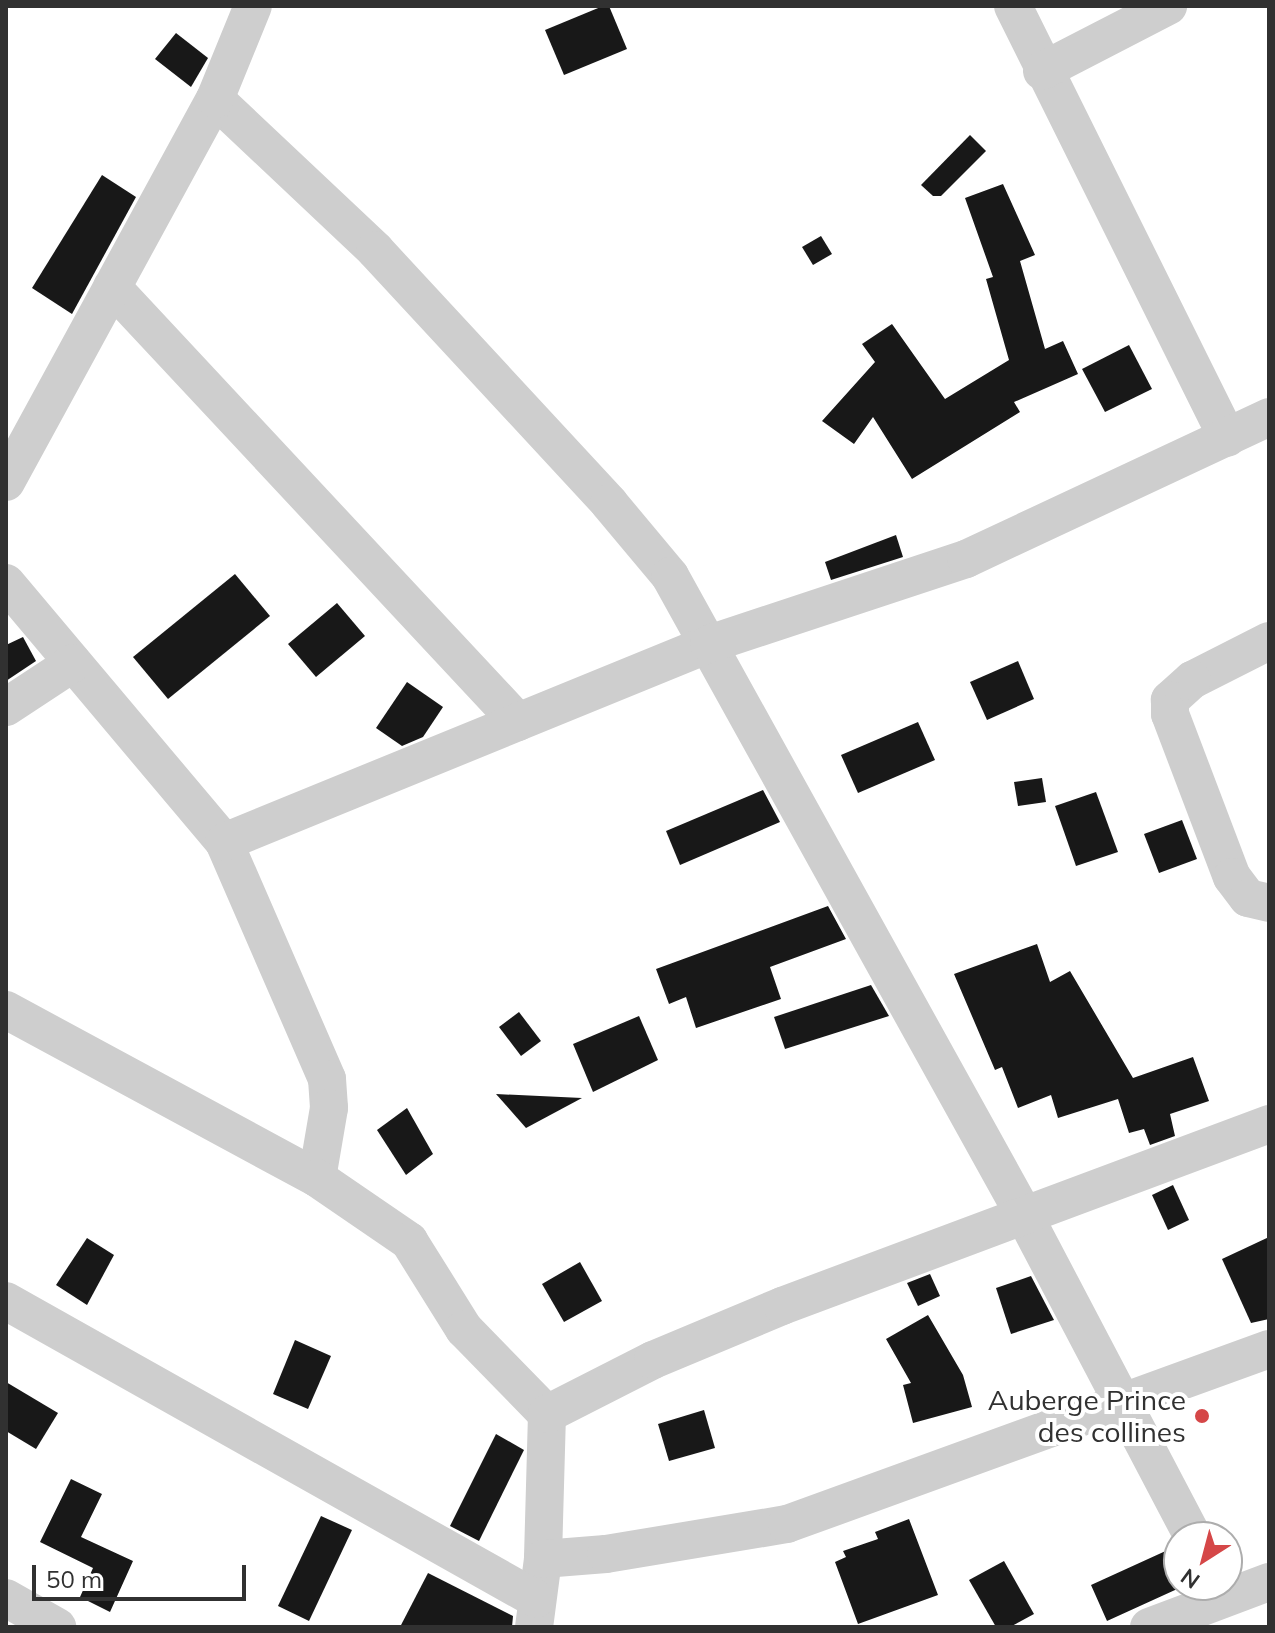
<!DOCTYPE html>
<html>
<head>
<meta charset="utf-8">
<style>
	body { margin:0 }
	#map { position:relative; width:1275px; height:1633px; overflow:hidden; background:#fff; font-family:Mulish,sans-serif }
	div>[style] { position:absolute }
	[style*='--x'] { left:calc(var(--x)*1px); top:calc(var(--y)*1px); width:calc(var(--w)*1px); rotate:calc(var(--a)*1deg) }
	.building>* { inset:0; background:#181818 }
	.minor>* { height:38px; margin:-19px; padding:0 19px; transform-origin:19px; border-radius:19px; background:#cecece }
	.dots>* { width:22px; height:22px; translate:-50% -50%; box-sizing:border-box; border:4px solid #fff; border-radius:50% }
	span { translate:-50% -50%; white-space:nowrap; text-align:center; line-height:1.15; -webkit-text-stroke:8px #fff; paint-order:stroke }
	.poi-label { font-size:28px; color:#313131 }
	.right { translate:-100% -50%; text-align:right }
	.frame { position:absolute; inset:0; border:8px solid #313131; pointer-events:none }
	.north { position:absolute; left:1163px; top:1521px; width:80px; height:80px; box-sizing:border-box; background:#fff; border:2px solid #adadad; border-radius:50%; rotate:216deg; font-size:22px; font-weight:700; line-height:32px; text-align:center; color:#313131 }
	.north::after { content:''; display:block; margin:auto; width:28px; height:36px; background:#d54748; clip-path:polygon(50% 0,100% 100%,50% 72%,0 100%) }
	.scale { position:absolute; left:32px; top:1565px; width:214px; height:36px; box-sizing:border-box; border:4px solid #313131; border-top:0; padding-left:10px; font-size:24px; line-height:28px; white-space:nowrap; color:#313131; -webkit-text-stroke:6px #fff; paint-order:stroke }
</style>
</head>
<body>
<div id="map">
	<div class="building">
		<i style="clip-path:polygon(603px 6px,609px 6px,627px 49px,564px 75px,545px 30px)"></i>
		<i style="clip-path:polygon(176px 33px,208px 58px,191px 87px,155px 59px)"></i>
		<i style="clip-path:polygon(970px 135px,986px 151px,941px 196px,933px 196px,921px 185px)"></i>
		<i style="clip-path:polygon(102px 175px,136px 197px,72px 314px,32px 288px)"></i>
		<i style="clip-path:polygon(1003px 184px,1035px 255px,1020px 261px,1045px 349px,1063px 341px,1078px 374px,1014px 402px,1020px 412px,912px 479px,873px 417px,854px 444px,822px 421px,875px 362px,862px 344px,892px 324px,945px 399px,1009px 360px,986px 279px,993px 277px,965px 198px)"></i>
		<i style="clip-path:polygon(821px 236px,832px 254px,813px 265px,802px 247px)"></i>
		<i style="clip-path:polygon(1129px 345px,1152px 389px,1105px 412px,1082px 369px)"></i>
		<i style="clip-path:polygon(896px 535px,903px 557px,831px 580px,825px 562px)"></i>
		<i style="clip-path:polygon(235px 574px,270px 616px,168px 699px,133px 657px)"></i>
		<i style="clip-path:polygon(337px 603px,365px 636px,316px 677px,288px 644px)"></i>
		<i style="clip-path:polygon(23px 637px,36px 661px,6px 681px,6px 645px)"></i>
		<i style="clip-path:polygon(1018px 661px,1034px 699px,987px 720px,970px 682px)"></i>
		<i style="clip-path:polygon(407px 682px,443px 707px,423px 737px,402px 746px,376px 728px)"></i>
		<i style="clip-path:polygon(918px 722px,935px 760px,858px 793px,841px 755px)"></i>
		<i style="clip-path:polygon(1042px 778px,1046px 802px,1018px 806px,1014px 782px)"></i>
		<i style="clip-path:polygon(763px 790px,780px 822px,680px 865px,666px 831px)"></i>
		<i style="clip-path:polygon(1096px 792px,1118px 852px,1076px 866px,1055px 806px)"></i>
		<i style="clip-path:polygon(1182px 820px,1197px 859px,1159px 873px,1144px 834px)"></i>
		<i style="clip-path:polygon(828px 906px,846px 939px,770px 967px,781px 999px,696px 1028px,686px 997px,669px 1004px,656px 969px)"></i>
		<i style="clip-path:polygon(1037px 944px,1050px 982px,1070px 971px,1133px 1078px,1193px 1057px,1209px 1101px,1170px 1114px,1175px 1136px,1150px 1145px,1144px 1129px,1129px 1133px,1118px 1099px,1058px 1118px,1051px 1095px,1018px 1108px,1002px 1067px,995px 1070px,954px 974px)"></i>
		<i style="clip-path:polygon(871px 985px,889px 1016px,785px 1049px,774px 1017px)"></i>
		<i style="clip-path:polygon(519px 1012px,541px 1041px,521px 1056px,499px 1027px)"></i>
		<i style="clip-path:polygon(639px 1016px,658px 1060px,593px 1092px,573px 1044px)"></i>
		<i style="clip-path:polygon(496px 1094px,582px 1098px,526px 1128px)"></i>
		<i style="clip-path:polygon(407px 1108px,433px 1154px,406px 1175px,377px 1130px)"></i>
		<i style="clip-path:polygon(1173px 1185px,1189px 1220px,1168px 1230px,1152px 1195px)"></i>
		<i style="clip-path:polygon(1269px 1237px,1269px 1319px,1251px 1323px,1222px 1259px)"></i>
		<i style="clip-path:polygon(87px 1238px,114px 1255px,87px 1305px,56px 1285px)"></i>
		<i style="clip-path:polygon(580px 1262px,602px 1301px,564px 1322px,542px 1284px)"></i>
		<i style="clip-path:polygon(930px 1274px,940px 1296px,918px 1306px,907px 1283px)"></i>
		<i style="clip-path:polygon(1031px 1276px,1054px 1320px,1011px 1334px,996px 1288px)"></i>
		<i style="clip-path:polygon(928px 1315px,963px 1375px,972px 1407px,913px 1423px,903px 1385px,911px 1383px,886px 1339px)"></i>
		<i style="clip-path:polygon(295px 1340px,331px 1356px,308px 1409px,273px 1394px)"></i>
		<i style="clip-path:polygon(6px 1382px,58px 1413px,36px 1449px,6px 1431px)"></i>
		<i style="clip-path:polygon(704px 1410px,715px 1448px,669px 1461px,658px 1424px)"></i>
		<i style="clip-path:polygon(496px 1434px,524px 1450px,479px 1541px,450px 1526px)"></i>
		<i style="clip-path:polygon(71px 1479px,102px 1494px,81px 1537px,133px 1561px,110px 1612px,80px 1597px,93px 1568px,40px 1542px)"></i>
		<i style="clip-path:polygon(321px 1516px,352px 1530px,309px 1621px,278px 1606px)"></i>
		<i style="clip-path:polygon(909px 1519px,938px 1595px,858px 1624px,835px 1562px,846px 1557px,843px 1551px,878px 1539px,875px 1532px)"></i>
		<i style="clip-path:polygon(1170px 1549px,1179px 1585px,1186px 1585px,1107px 1621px,1091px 1585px)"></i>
		<i style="clip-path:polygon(1004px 1561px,1034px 1614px,1010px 1627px,996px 1627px,969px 1580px)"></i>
		<i style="clip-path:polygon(428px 1573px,513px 1616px,512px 1627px,400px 1627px)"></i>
	</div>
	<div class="minor">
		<i style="--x:1013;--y:6;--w:482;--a:63.6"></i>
		<i style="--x:1042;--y:71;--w:142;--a:-27.3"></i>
		<i style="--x:215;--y:99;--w:220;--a:43.3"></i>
		<i style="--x:375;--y:250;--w:345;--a:47.2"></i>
		<i style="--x:609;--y:503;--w:95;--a:50.1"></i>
		<i style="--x:670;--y:576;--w:731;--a:61.01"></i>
		<i style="--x:1024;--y:1215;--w:364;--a:62.3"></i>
		<i style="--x:112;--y:287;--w:595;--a:46.97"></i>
		<i style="--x:6;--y:482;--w:436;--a:-61.4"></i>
		<i style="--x:215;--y:99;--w:100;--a:-67.8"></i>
		<i style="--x:6;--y:583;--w:339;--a:49.9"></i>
		<i style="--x:224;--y:842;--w:258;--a:66.5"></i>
		<i style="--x:327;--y:1079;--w:29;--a:86"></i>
		<i style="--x:329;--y:1108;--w:71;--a:99.7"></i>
		<i style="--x:1269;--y:641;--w:86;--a:153.1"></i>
		<i style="--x:1192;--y:680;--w:30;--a:138"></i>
		<i style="--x:1170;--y:700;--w:14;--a:90"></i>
		<i style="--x:1170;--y:714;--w:174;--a:69.2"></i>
		<i style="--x:1232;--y:877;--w:26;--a:53"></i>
		<i style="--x:1248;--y:898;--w:22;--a:13"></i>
		<i style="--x:6;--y:707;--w:80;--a:-33.3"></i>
		<i style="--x:224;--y:842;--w:524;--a:-22.21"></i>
		<i style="--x:709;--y:644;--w:271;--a:-18.3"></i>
		<i style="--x:966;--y:559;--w:335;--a:-25.1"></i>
		<i style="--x:6;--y:1010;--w:353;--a:28.4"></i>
		<i style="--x:317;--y:1178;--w:112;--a:34.4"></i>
		<i style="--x:409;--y:1241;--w:104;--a:58"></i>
		<i style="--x:464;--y:1329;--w:119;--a:45.7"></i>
		<i style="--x:547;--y:1414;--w:145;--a:91.6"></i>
		<i style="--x:543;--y:1559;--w:69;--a:97.5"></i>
		<i style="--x:6;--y:1301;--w:608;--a:29.35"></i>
		<i style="--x:547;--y:1414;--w:119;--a:-27"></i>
		<i style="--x:653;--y:1360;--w:140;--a:-22.7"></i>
		<i style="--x:782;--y:1306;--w:520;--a:-20.49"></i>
		<i style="--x:543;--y:1559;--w:63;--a:-4.5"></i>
		<i style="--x:606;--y:1554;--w:183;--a:-9.4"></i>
		<i style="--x:787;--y:1524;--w:513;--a:-19.95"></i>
		<i style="--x:6;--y:1598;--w:59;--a:29.6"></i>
		<i style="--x:1149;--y:1627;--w:128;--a:-20.6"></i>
	</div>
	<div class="dots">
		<i style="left:1202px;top:1416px;background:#d54748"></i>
	</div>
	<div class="poi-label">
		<span class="right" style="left:1186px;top:1416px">Auberge Prince<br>des collines</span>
	</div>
	<div class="frame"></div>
	<div class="north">N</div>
	<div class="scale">50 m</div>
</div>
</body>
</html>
